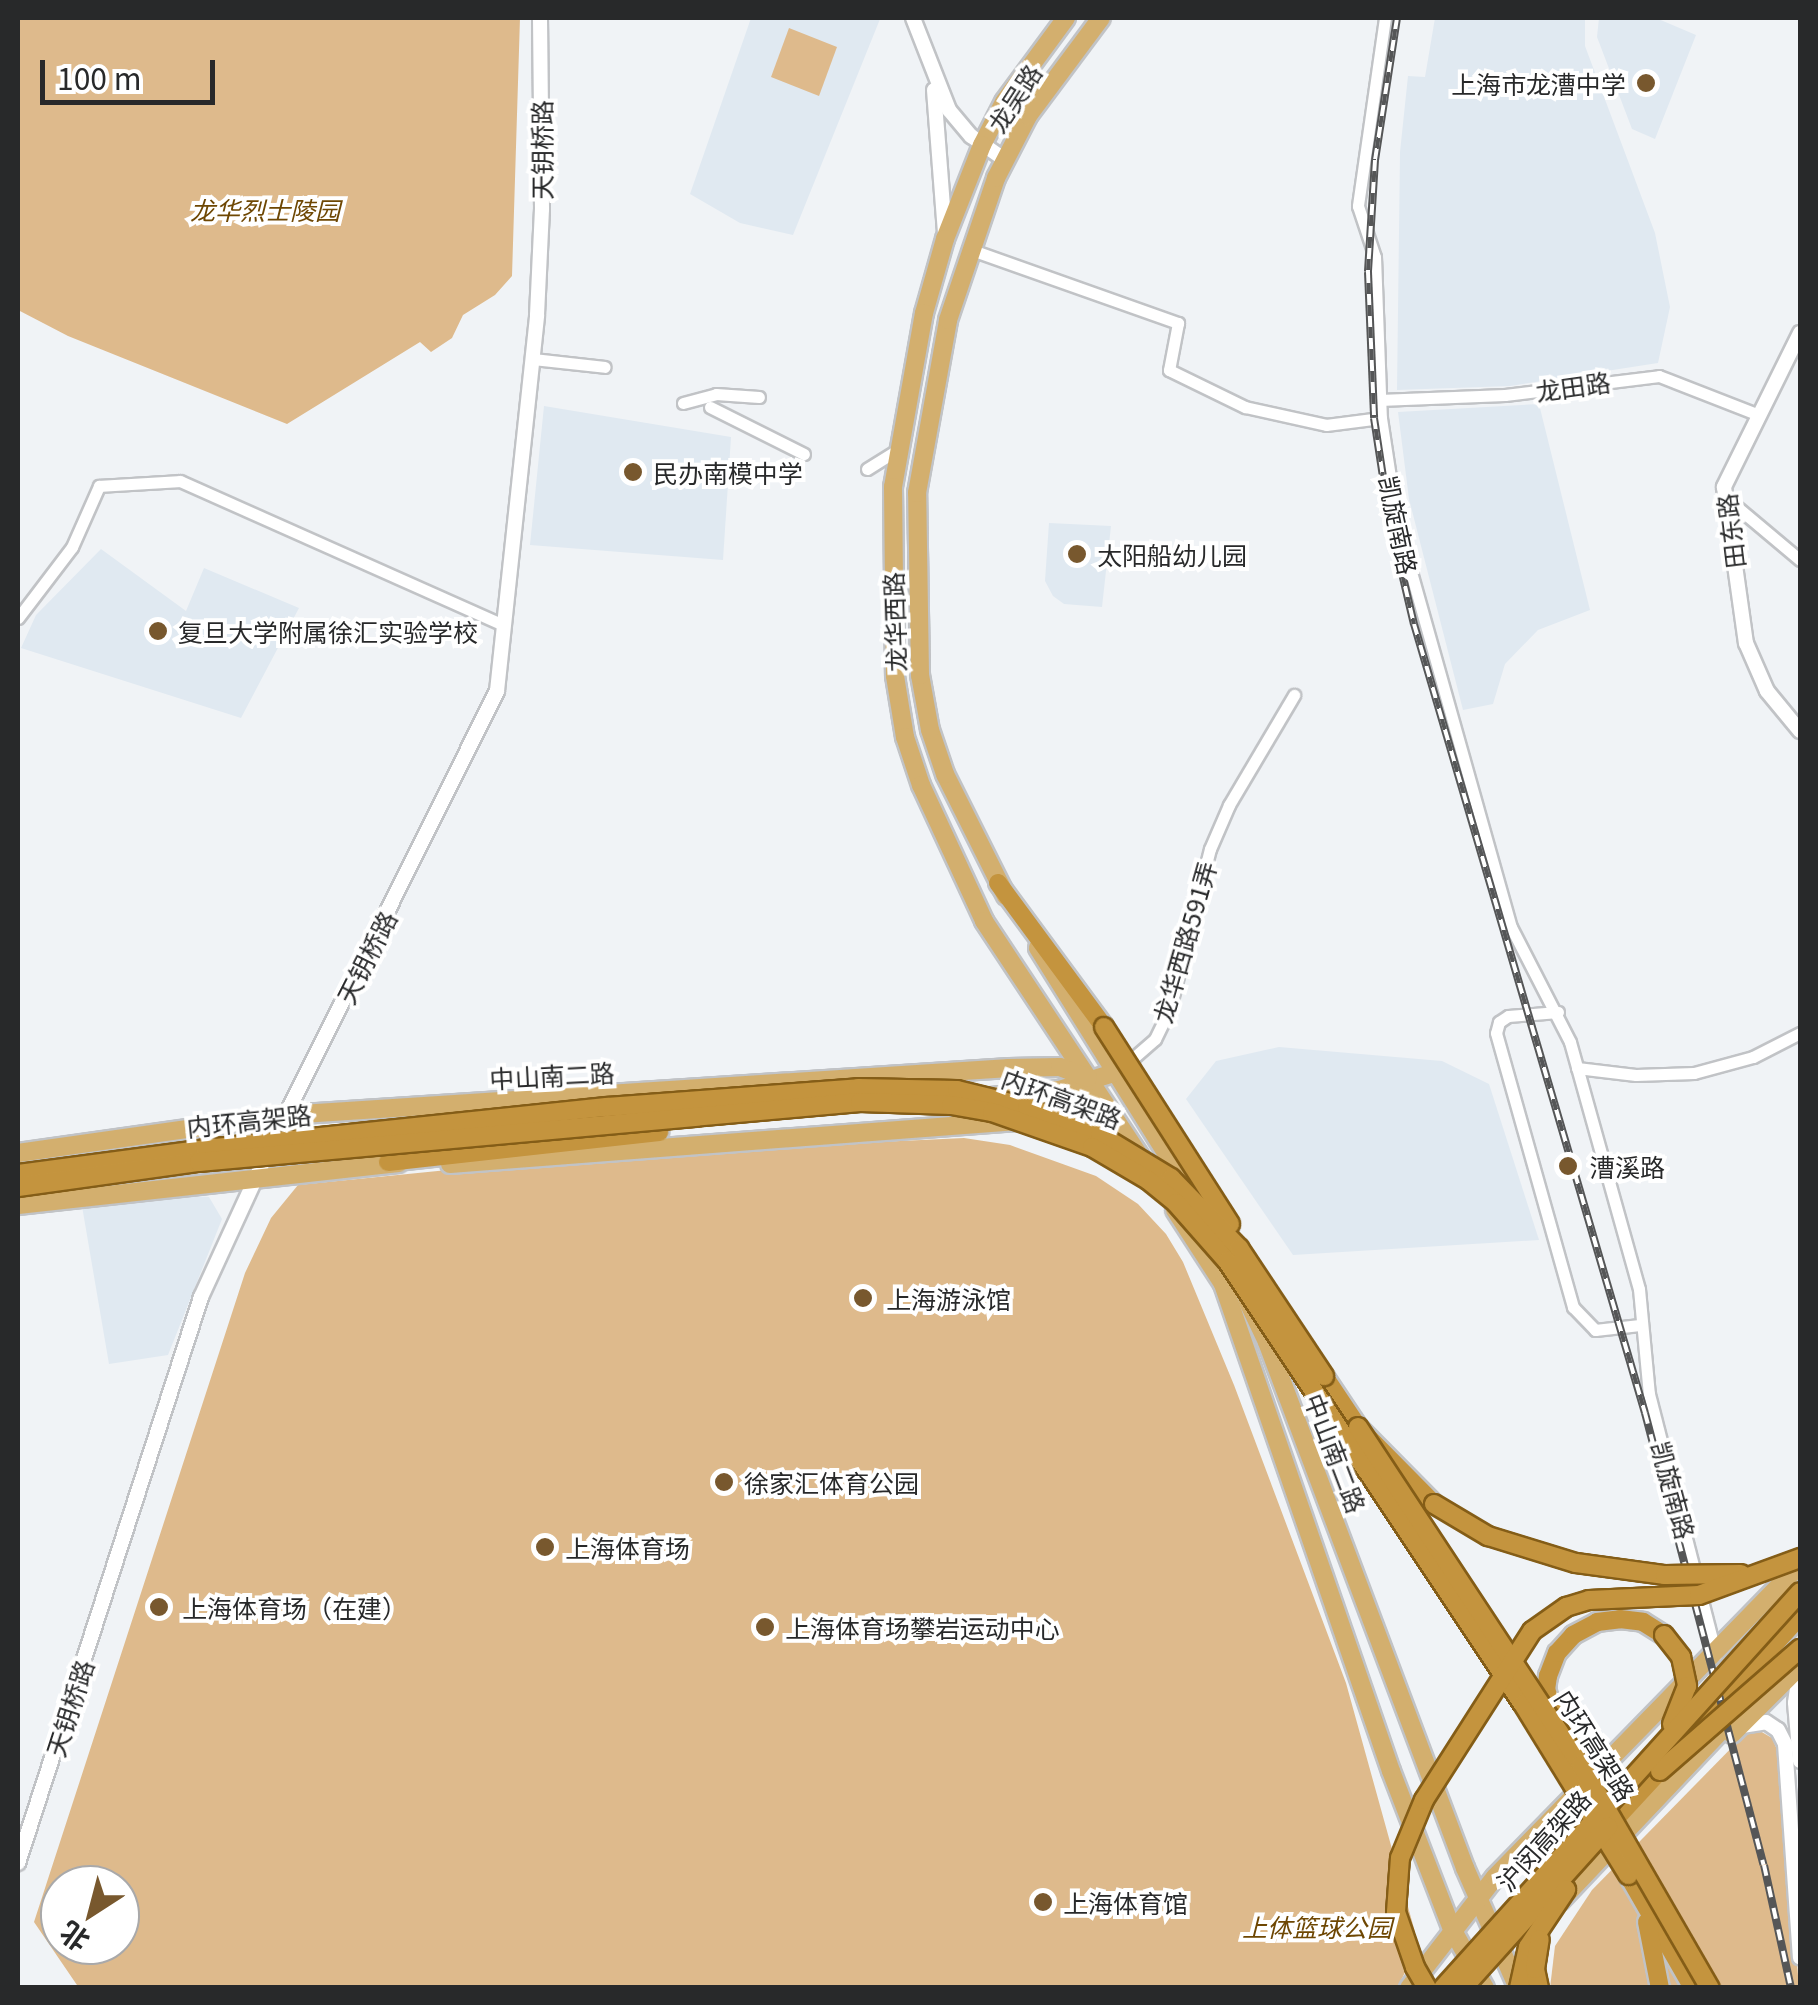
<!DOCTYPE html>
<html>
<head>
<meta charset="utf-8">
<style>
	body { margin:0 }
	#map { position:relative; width:1818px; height:2005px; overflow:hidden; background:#f0f3f6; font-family:Georgia,"Noto Sans SC",serif }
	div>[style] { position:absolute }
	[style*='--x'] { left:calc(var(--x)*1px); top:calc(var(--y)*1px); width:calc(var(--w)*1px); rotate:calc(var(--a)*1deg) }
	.built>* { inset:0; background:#e0e9f1 }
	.green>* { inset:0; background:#deba8c }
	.roads { filter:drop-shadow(2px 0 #c1c3c6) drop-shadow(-2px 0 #c1c3c6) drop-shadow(0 2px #c1c3c6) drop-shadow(0 -2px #c1c3c6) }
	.minor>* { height:11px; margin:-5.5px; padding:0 5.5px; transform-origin:5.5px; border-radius:5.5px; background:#fff }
	.tertiary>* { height:14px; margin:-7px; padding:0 7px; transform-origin:7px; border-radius:7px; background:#fff }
	.primary>* { height:18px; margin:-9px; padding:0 9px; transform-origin:9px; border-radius:9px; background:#d3af6e }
	.trunk>* { height:18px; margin:-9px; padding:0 9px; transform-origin:9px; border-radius:9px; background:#c4943e }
	.rail>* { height:8px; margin-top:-4px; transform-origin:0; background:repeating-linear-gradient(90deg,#fff 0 11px,#555657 0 22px); box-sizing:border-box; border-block:2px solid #555657 }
	.bridges { filter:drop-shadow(2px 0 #845d17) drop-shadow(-2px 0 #845d17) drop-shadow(0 2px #845d17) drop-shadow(0 -2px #845d17) }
	.trunk-bridge>* { height:18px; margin:-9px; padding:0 9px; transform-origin:9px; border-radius:9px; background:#c4943e }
	.dots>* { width:28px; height:28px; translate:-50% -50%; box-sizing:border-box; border:5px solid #fff; border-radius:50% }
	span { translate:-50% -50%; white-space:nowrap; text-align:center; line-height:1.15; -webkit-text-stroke:8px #fff; paint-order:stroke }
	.poi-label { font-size:25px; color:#28292a }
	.right { translate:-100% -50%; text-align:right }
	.left { translate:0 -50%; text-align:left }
	.street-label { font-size:25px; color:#28292a }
	.park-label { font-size:25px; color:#6e4703; font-style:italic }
	.frame { position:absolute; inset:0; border:20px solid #28292a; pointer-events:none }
	.north { position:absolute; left:40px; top:1865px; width:100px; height:100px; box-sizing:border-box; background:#fff; border:2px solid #a9a9aa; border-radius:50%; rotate:216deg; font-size:28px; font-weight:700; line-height:40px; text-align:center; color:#28292a }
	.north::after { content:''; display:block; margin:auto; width:35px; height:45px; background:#78582e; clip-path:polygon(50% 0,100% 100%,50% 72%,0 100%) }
	.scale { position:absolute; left:40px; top:60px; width:175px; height:45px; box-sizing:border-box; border:5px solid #28292a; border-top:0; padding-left:12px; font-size:30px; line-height:35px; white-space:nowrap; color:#28292a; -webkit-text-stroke:8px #fff; paint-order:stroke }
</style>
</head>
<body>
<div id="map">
	<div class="built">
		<i style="clip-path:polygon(751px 18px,880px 19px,793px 235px,740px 223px,690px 194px)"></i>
		<i style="clip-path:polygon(1435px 18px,1585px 18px,1585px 46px,1655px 233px,1670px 307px,1658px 363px,1510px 386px,1397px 390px,1400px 152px,1408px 76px,1425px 77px)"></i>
		<i style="clip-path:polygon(1599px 18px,1656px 18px,1696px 35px,1655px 139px,1632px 129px,1597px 37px)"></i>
		<i style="clip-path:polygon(1539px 404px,1590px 610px,1538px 630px,1505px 664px,1493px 704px,1463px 710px,1409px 499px,1398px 412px)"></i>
		<i style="clip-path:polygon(544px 406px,731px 437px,723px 560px,530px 545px)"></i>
		<i style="clip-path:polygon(1049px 523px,1111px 526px,1102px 607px,1064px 604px,1053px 596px,1045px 581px)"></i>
		<i style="clip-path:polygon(101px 549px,186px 611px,204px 568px,299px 608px,241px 718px,21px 648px,36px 615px)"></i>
		<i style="clip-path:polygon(1279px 1047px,1442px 1061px,1489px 1084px,1539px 1240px,1293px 1255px,1186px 1099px,1216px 1061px)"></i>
		<i style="clip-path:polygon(177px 1195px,209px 1197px,222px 1219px,168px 1355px,109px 1364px,82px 1206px)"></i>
	</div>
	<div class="green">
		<i style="clip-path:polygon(18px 18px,520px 18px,512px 276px,495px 295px,463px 315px,452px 338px,431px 352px,420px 342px,287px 424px,68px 336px,18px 310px)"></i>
		<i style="clip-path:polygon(789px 28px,837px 47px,819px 96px,771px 77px)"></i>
		<i style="clip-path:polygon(evenodd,964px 1138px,1010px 1145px,1096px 1176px,1138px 1204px,1166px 1234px,1183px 1262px,1234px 1385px,1346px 1683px,1415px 1932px,1415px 1953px,1397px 1988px,79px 1988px,34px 1922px,245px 1273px,271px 1218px,298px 1185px,598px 1155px,964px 1138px,60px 1885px,120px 1885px,120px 1945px,60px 1945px,60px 1885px)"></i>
		<i style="clip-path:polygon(1760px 1731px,1772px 1738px,1779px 1754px,1799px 1987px,1550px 1988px,1555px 1946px,1592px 1890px,1747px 1732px)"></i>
	</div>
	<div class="roads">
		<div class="minor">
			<i style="--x:1385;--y:18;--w:190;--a:98.2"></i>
			<i style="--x:1358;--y:206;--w:54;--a:71.6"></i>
			<i style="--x:1375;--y:257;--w:161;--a:87.9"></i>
			<i style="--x:1381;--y:418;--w:105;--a:81.3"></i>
			<i style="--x:1397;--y:522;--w:421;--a:74.3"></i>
			<i style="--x:1511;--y:927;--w:129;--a:62.8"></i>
			<i style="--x:1570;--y:1042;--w:256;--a:74.4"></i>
			<i style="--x:1639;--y:1289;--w:105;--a:84.6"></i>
			<i style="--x:1649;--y:1394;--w:269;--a:75.6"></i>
			<i style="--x:969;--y:249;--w:222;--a:19.5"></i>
			<i style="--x:1178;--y:323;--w:48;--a:100.8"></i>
			<i style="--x:1169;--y:370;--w:85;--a:26"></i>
			<i style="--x:1245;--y:407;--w:83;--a:12.5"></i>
			<i style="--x:1326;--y:425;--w:55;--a:-7.3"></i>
			<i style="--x:533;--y:359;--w:72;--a:6.3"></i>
			<i style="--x:1379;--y:400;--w:126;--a:-2.3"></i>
			<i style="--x:1505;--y:395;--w:155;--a:-7"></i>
			<i style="--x:1659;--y:376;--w:107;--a:21.3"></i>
			<i style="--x:683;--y:403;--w:34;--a:-15"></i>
			<i style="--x:716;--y:394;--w:43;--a:4"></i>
			<i style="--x:710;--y:407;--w:105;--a:26.6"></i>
			<i style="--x:867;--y:469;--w:36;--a:-32"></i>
			<i style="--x:1725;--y:497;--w:98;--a:40"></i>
			<i style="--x:18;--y:618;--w:89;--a:-52.7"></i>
			<i style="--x:72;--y:547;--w:67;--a:-66.1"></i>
			<i style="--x:99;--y:486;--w:81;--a:-3.5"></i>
			<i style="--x:180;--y:481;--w:354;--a:24"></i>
			<i style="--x:1558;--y:1012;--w:50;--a:175.4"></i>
			<i style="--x:1508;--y:1016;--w:11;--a:146"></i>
			<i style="--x:1499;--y:1022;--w:11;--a:105"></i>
			<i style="--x:1496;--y:1033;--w:285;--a:74.3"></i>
			<i style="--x:1573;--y:1307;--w:32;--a:46"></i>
			<i style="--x:1595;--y:1330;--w:45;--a:-6.3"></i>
			<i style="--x:1124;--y:1066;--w:41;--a:-41.1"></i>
			<i style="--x:1155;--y:1039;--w:34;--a:-64"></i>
			<i style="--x:1170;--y:1008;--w:164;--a:-75.9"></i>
			<i style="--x:1210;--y:849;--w:48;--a:-66.6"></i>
			<i style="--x:1229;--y:805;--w:128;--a:-59.4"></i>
			<i style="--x:1577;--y:1068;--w:59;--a:6.8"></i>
			<i style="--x:1636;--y:1075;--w:58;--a:-2"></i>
			<i style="--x:1694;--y:1073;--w:61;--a:-15.2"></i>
			<i style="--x:1753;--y:1057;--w:53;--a:-27.1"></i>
		</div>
		<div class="tertiary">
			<i style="--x:913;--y:18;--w:99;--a:68.6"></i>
			<i style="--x:949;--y:110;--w:34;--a:50"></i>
			<i style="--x:971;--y:136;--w:40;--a:34.9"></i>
			<i style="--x:934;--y:90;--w:143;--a:85.6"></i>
			<i style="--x:1800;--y:333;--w:172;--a:116.3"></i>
			<i style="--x:1724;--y:487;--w:158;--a:82"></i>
			<i style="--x:1746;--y:643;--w:52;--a:66.4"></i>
			<i style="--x:1767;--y:691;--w:52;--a:50.5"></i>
			<i style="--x:1800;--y:1667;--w:36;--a:98"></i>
			<i style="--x:1795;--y:1703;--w:58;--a:85.1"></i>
			<i style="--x:1742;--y:1726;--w:24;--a:-9"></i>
			<i style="--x:1766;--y:1722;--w:14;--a:34"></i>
			<i style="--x:1778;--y:1730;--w:16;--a:63"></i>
			<i style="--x:1785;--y:1744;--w:214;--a:86"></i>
			<i style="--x:18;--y:1863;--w:595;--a:-72.08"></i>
			<i style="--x:201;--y:1297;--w:165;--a:-65.3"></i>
			<i style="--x:270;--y:1147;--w:509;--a:-63.54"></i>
			<i style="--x:497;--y:691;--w:378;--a:-83.9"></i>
			<i style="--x:537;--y:315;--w:106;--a:-87.3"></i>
			<i style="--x:542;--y:209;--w:191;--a:-90.6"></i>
		</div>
		<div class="primary">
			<i style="--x:1066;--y:18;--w:104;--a:126.4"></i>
			<i style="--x:1004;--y:102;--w:48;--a:117.1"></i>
			<i style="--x:982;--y:145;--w:101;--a:111.5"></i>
			<i style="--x:945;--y:239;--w:77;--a:105.8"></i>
			<i style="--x:924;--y:313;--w:177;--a:100.1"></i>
			<i style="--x:893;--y:487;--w:189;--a:89.4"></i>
			<i style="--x:895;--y:676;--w:62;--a:80.7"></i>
			<i style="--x:905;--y:737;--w:51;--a:71.6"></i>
			<i style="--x:921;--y:785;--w:150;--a:65.1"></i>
			<i style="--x:984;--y:921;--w:290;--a:56.5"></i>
			<i style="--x:1006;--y:896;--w:136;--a:-116.6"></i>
			<i style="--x:945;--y:774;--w:46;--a:-108.8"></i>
			<i style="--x:930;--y:730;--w:56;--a:-100.3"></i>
			<i style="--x:920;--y:675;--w:182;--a:-90.9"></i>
			<i style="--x:917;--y:493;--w:176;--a:-79.8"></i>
			<i style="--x:948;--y:320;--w:150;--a:-71.3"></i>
			<i style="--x:996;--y:178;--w:70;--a:-62.7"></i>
			<i style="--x:1028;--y:116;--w:122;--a:-53.3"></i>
			<i style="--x:1038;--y:948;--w:289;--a:58"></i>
			<i style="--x:991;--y:1097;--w:68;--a:-5.9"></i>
			<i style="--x:1059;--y:1090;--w:61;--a:-17.2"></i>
			<i style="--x:1048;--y:1117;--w:61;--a:-6.5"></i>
			<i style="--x:18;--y:1153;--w:271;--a:-8.1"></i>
			<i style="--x:286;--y:1115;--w:725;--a:-3.72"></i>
			<i style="--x:1009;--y:1068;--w:51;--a:-1.1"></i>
			<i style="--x:1060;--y:1067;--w:30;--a:21"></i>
			<i style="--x:450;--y:1164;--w:569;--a:-4.34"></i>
			<i style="--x:18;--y:1205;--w:383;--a:-6.3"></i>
			<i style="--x:1175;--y:1210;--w:88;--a:57"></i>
			<i style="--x:1223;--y:1284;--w:515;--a:70.97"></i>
			<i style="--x:1391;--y:1771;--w:169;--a:68.9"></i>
			<i style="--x:1452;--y:1929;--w:68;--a:60.8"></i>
			<i style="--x:1247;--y:1300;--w:47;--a:64.5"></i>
			<i style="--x:1267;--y:1342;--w:562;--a:69.37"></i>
			<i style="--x:1465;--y:1868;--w:131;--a:66.2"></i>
			<i style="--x:1732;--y:1734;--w:96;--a:-45"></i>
			<i style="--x:1560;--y:1901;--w:259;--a:-46.6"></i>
			<i style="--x:1409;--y:1988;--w:140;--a:-52.2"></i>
			<i style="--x:1495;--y:1877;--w:436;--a:-45.7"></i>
		</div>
		<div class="trunk">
			<i style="--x:998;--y:883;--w:179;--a:53.6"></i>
			<i style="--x:388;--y:1162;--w:273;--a:-6.3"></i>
			<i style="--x:1324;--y:1376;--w:61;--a:56.3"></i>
			<i style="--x:1358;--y:1427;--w:108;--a:45.4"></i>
			<i style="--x:1557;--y:1723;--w:35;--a:-108"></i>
			<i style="--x:1546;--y:1690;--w:14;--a:-82"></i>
			<i style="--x:1548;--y:1676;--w:25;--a:-69"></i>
			<i style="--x:1557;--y:1653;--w:24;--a:-48"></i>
			<i style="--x:1573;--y:1635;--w:27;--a:-28"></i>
			<i style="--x:1597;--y:1622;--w:23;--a:-7"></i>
			<i style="--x:1620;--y:1619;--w:23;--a:7"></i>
			<i style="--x:1643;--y:1622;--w:25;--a:32"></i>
			<i style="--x:1693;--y:1734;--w:159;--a:-47.8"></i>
			<i style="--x:1608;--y:1827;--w:90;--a:-47.3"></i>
			<i style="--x:1628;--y:1875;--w:130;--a:60.1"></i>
			<i style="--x:1647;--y:1922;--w:67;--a:78.9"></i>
		</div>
	</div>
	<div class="rail">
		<i style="--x:1397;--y:18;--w:144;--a:98.8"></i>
		<i style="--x:1375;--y:160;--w:112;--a:93.6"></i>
		<i style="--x:1368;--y:272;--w:146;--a:87.6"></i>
		<i style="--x:1374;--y:418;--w:105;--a:81.3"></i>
		<i style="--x:1390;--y:522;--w:105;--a:76.8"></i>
		<i style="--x:1414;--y:624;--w:822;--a:73.68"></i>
		<i style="--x:1645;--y:1413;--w:467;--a:75.3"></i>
		<i style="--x:1764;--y:1865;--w:126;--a:77.6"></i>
	</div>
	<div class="bridges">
		<div class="trunk-bridge">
			<i style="--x:1104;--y:1027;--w:234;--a:57.4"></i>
			<i style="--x:18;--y:1174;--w:189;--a:-7.6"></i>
			<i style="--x:205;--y:1149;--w:404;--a:-6"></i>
			<i style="--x:607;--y:1107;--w:252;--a:-4.3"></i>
			<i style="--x:858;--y:1088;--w:99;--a:1.2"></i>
			<i style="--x:957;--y:1090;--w:72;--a:13.7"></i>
			<i style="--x:1027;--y:1107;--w:78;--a:21"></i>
			<i style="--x:1100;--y:1135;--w:83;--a:31.2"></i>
			<i style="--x:1171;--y:1178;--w:98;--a:45.8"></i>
			<i style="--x:1239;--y:1248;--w:154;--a:56.4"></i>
			<i style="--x:18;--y:1187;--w:183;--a:-7.9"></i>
			<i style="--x:199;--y:1162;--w:664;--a:-5.19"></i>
			<i style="--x:860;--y:1102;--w:91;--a:1.9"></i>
			<i style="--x:951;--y:1105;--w:42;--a:9.7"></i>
			<i style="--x:992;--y:1112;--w:106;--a:19.3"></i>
			<i style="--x:1092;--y:1147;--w:65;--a:30.5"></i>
			<i style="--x:1148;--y:1180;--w:36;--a:39"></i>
			<i style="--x:1176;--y:1203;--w:77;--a:48.7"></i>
			<i style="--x:1227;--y:1261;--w:533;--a:56.25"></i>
			<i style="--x:1523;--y:1704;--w:201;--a:58.4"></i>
			<i style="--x:1358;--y:1427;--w:405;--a:56.6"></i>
			<i style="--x:1581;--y:1765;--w:258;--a:60"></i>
			<i style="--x:1434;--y:1504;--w:63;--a:30.7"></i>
			<i style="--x:1488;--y:1536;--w:92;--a:17.1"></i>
			<i style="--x:1576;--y:1563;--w:90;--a:7.7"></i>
			<i style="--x:1665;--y:1575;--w:76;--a:-0.8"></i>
			<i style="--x:1664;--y:1635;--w:28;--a:52"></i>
			<i style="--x:1681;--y:1657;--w:30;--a:78"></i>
			<i style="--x:1687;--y:1686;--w:41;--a:111.5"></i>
			<i style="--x:1660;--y:1771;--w:186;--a:-41.1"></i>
			<i style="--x:1427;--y:1988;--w:24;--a:-120"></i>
			<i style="--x:1415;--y:1967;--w:58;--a:-109.1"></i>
			<i style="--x:1396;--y:1912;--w:54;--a:-85.8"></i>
			<i style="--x:1400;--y:1858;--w:63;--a:-67.5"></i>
			<i style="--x:1424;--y:1800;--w:201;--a:-57.4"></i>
			<i style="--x:1532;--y:1631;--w:42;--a:-35.2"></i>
			<i style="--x:1566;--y:1607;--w:24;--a:-17"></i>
			<i style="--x:1589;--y:1600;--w:110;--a:-2.6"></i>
			<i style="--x:1699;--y:1595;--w:108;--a:-20.1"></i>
			<i style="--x:1443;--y:1988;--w:533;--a:-47.96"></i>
			<i style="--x:1463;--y:1988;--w:217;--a:-48"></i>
			<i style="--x:1519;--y:1988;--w:42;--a:-77.6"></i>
			<i style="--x:1528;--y:1947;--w:69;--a:-56.3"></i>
			<i style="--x:1539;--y:1988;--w:19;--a:-102"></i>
			<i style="--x:1535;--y:1969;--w:30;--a:-81"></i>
		</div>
	</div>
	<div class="dots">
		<i style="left:1646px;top:83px;background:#78582e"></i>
		<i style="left:633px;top:472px;background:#78582e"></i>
		<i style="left:1077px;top:554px;background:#78582e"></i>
		<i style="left:158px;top:631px;background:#78582e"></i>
		<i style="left:1568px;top:1166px;background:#78582e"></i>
		<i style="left:863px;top:1298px;background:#78582e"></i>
		<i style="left:724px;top:1482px;background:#78582e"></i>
		<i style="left:545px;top:1547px;background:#78582e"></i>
		<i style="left:159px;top:1607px;background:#78582e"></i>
		<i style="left:765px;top:1627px;background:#78582e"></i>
		<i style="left:1043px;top:1902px;background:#78582e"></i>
	</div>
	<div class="poi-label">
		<span class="right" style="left:1626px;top:83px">上海市龙漕中学</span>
		<span class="left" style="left:653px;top:472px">民办南模中学</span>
		<span class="left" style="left:1097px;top:554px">太阳船幼儿园</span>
		<span class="left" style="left:178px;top:631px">复旦大学附属徐汇实验学校</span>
		<span class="left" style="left:1590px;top:1166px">漕溪路</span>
		<span class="left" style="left:886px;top:1298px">上海游泳馆</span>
		<span class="left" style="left:744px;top:1482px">徐家汇体育公园</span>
		<span class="left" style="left:565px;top:1547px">上海体育场</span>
		<span class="left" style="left:182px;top:1607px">上海体育场（在建）</span>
		<span class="left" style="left:785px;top:1627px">上海体育场攀岩运动中心</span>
		<span class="left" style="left:1063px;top:1902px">上海体育馆</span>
	</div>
	<div class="street-label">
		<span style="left:1014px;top:98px;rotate:-57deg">龙吴路</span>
		<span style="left:541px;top:150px;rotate:-90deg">天钥桥路</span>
		<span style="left:1573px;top:386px;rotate:-8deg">龙田路</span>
		<span style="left:1399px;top:525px;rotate:78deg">凯旋南路</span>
		<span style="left:1730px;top:531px;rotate:-97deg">田东路</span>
		<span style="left:894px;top:622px;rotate:-92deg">龙华西路</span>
		<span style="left:1184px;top:942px;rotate:-74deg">龙华西路591弄</span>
		<span style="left:366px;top:957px;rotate:-63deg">天钥桥路</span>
		<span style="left:552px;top:1075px;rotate:-3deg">中山南二路</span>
		<span style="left:1062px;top:1098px;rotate:20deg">内环高架路</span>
		<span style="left:249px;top:1120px;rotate:-6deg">内环高架路</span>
		<span style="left:1336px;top:1453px;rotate:69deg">中山南二路</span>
		<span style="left:1674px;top:1490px;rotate:75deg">凯旋南路</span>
		<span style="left:69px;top:1708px;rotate:-72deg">天钥桥路</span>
		<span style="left:1596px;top:1745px;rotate:58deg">内环高架路</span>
		<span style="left:1543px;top:1840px;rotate:-48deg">沪闵高架路</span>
	</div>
	<div class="park-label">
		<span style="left:265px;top:209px">龙华烈士陵园</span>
		<span style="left:1317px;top:1926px">上体篮球公园</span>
	</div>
	<div class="frame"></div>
	<div class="north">北</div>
	<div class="scale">100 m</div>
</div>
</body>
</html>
